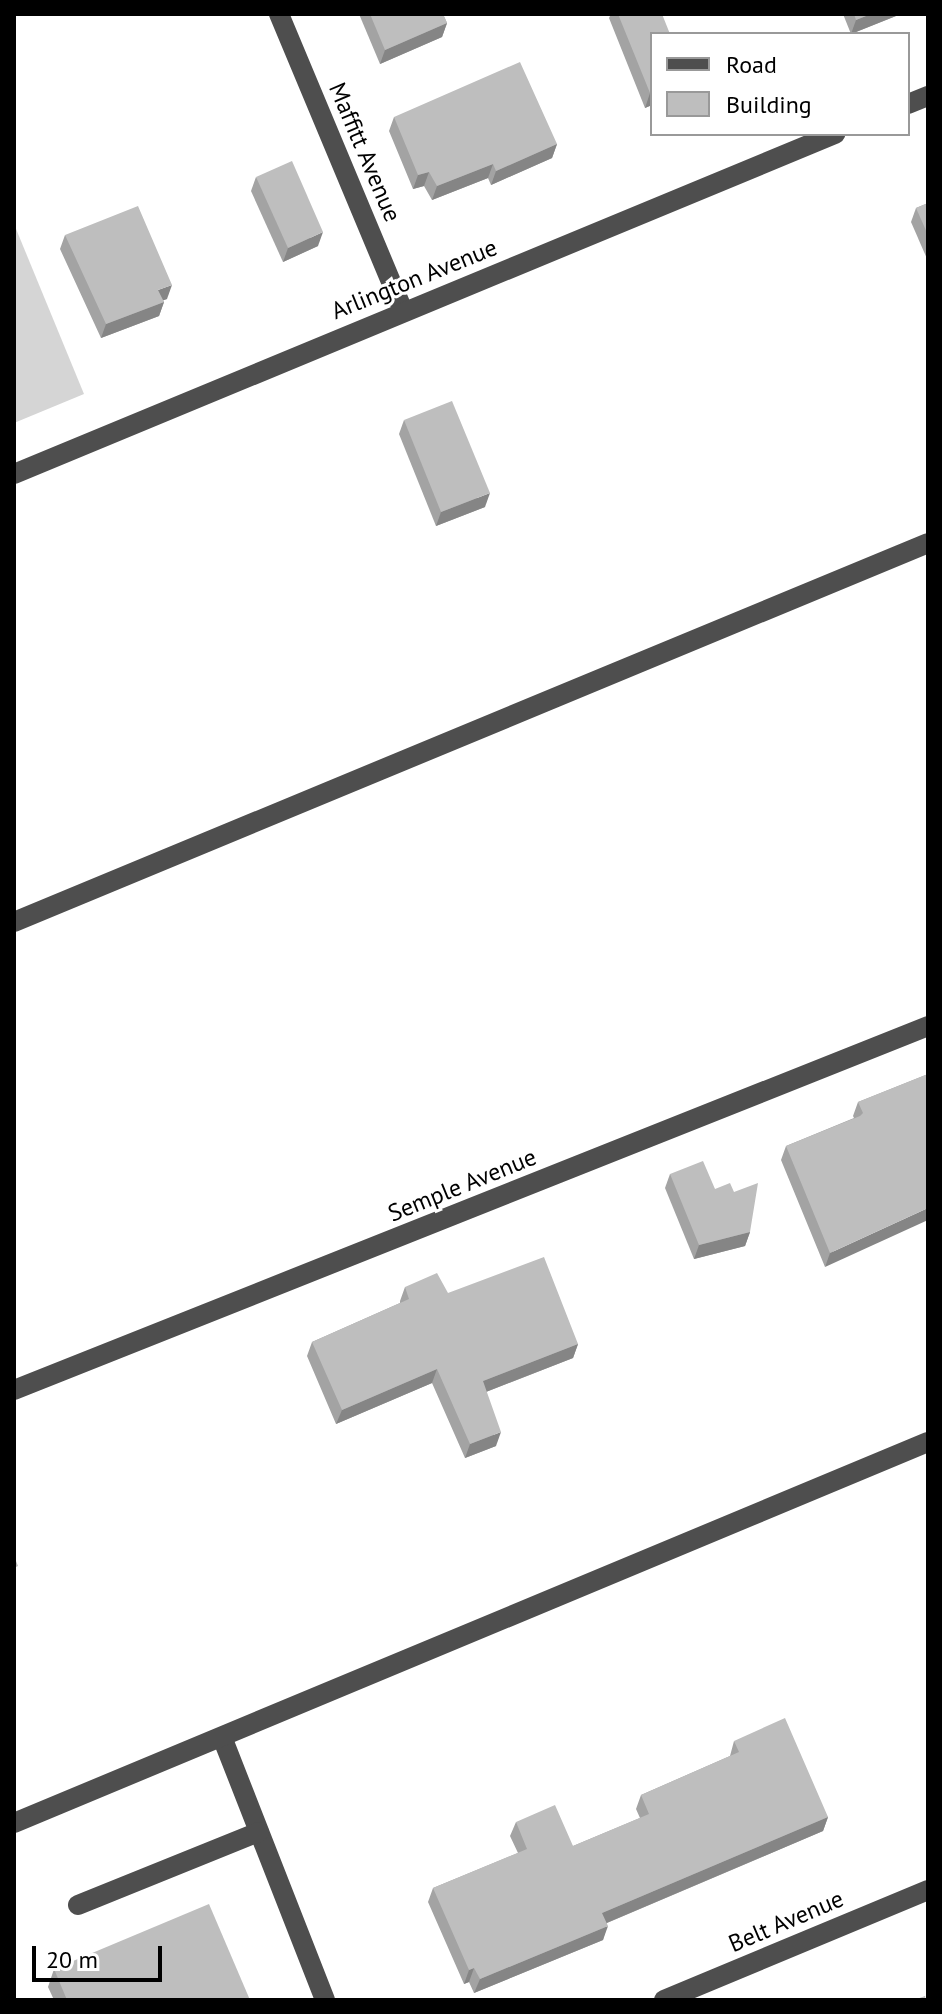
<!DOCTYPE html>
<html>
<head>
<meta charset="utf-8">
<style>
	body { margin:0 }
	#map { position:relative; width:942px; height:2014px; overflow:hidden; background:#fff; font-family:"PT Sans",sans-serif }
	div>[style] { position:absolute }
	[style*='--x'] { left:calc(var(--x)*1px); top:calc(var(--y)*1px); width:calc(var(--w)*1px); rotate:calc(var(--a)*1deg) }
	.green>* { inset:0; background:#d5d5d5 }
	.minor>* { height:20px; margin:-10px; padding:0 10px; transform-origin:10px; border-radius:10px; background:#4e4e4e }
	.wall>* { inset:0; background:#a3a3a3 }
	.shaded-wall>* { inset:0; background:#858585 }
	.building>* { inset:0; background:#bebebe }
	span { translate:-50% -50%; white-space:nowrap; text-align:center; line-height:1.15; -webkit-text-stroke:6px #fff; paint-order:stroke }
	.street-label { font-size:24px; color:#000 }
	.frame { position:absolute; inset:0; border:16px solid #000; pointer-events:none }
	.legend { position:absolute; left:650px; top:32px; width:260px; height:104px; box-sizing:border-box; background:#fff; border:2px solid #999; margin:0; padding:10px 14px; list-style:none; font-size:24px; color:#000 }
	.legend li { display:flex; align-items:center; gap:16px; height:40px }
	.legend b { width:40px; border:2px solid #999 }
	.scale { position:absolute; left:32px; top:1946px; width:130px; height:36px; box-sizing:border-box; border:4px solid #000; border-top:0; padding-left:10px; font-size:24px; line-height:28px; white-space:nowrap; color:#000; -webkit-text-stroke:6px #fff; paint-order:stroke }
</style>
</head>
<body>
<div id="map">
	<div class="green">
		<i style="clip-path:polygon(14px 224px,84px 394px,14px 423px)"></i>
	</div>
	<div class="minor">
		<i style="--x:279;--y:14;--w:322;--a:67.3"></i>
		<i style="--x:908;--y:104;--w:22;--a:-22"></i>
		<i style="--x:14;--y:474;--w:889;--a:-22.5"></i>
		<i style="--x:14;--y:922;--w:989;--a:-22.52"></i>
		<i style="--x:14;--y:1390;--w:984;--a:-21.71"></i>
		<i style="--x:222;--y:1737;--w:282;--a:68.6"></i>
		<i style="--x:14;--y:1823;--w:990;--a:-22.63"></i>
		<i style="--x:78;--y:1905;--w:195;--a:-22"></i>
		<i style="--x:664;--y:2000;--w:286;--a:-22.6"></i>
	</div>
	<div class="wall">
		<i style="clip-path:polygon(359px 14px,443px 14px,447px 23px,442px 37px,380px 64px)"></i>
		<i style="clip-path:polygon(611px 14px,662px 14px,652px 34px,652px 105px,645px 108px,609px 18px)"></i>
		<i style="clip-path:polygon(843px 14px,901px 14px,851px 34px)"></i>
		<i style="clip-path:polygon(394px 117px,557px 144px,552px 158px,491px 185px,488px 178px,432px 200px,424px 186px,413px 189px,389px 131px)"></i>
		<i style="clip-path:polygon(256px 177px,318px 246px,283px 262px,251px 191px)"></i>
		<i style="clip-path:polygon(928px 203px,928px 261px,911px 222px,916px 208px)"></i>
		<i style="clip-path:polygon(65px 235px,167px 299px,163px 300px,164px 302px,159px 316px,101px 338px,60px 249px)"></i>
		<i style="clip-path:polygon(404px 420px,485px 507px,436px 526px,399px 434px)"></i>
		<i style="clip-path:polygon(928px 1074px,825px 1267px,781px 1160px,786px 1146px,854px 1118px,853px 1116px,858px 1102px)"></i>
		<i style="clip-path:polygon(670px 1174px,715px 1189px,750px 1232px,745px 1246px,694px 1259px,665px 1188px)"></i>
		<i style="clip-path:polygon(405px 1287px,448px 1293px,578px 1344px,573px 1358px,486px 1392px,496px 1446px,465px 1458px,432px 1383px,336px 1424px,307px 1356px,312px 1342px,400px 1303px,400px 1301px)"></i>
		<i style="clip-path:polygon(734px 1741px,828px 1817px,823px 1831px,607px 1923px,603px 1940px,474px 1993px,469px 1982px,464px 1984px,428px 1902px,433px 1888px,518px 1853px,510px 1836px,516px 1822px,573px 1846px,640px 1818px,636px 1809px,641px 1795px,730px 1756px)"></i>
		<i style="clip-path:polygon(54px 1969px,250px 2000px,54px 2000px,48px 1987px)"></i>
	</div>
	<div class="shaded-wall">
		<i style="clip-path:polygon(871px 14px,901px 14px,851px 34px,856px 20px)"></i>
		<i style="clip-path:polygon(447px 23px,442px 37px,380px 64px,385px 50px)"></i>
		<i style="clip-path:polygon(650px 93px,652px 93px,652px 105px,645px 108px)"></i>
		<i style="clip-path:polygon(557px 144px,552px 158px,491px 185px,496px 171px)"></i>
		<i style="clip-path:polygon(493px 164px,488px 178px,432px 200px,437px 186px)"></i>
		<i style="clip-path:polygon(429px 172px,424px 186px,413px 189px,418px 175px)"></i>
		<i style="clip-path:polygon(323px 232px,318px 246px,283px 262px,288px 248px)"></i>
		<i style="clip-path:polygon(172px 285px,167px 299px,153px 304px,158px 290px)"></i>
		<i style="clip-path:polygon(164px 302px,159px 316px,101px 338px,106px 324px)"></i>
		<i style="clip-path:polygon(490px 493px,485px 507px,436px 526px,441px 512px)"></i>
		<i style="clip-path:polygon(928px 1208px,928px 1220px,825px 1267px,830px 1253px)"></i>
		<i style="clip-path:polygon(750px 1232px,745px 1246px,694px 1259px,699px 1245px)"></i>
		<i style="clip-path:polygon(578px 1344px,573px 1358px,478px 1395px,483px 1381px)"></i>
		<i style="clip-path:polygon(437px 1369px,432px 1383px,336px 1424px,342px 1410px)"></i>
		<i style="clip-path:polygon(501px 1432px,496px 1446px,465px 1458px,470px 1444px)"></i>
		<i style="clip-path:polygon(828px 1817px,823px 1831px,597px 1927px,602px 1913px)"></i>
		<i style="clip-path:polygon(608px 1926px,603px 1940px,474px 1993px,480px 1979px)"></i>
		<i style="clip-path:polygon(474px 1968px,469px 1982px,464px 1984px,469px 1970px)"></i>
	</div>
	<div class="building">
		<i style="clip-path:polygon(370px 14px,443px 14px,447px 23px,385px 50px)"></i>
		<i style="clip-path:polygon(618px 14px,662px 14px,670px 34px,652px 34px,652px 93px,650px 93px)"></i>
		<i style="clip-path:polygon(854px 14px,871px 14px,856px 20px)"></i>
		<i style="clip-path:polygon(520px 62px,557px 144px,496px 171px,493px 164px,437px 186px,429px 172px,418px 175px,394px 117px)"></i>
		<i style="clip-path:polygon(292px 161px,323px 232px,288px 248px,256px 177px)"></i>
		<i style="clip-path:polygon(928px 203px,928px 235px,916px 208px)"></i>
		<i style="clip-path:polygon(138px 206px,172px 285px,158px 290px,164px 302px,106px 324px,65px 235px)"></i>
		<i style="clip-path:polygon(452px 401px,490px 493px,441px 512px,404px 420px)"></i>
		<i style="clip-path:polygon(928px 1074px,928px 1184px,927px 1185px,928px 1188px,928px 1208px,830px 1253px,786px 1146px,860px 1116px,863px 1113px,858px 1102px)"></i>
		<i style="clip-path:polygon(703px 1161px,715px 1189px,730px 1183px,734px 1192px,758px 1183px,750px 1232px,699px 1245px,670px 1174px)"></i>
		<i style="clip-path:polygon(544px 1257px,578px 1344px,483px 1381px,501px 1432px,470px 1444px,437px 1369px,342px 1410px,312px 1342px,409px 1299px,405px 1287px,437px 1273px,448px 1293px)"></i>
		<i style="clip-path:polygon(14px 1556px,18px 1566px,14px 1568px)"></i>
		<i style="clip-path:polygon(785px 1718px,828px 1817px,602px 1913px,608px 1926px,480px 1979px,474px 1968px,469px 1970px,433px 1888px,527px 1849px,516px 1822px,555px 1805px,573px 1846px,649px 1814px,641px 1795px,739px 1752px,734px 1741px)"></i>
		<i style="clip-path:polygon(209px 1904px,250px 2000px,67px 2000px,54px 1969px)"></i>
		<i style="clip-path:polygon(925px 1996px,926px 2000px,914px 2000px)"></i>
	</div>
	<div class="street-label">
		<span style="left:365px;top:152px;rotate:67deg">Maffitt Avenue</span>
		<span style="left:414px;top:279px;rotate:-22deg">Arlington Avenue</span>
		<span style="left:462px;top:1185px;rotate:-22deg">Semple Avenue</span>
		<span style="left:786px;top:1921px;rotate:-23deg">Belt Avenue</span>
	</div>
	<div class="frame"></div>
	<ul class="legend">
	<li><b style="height:10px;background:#4e4e4e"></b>Road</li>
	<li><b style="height:22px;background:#bebebe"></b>Building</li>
	</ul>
	<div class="scale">20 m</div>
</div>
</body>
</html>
